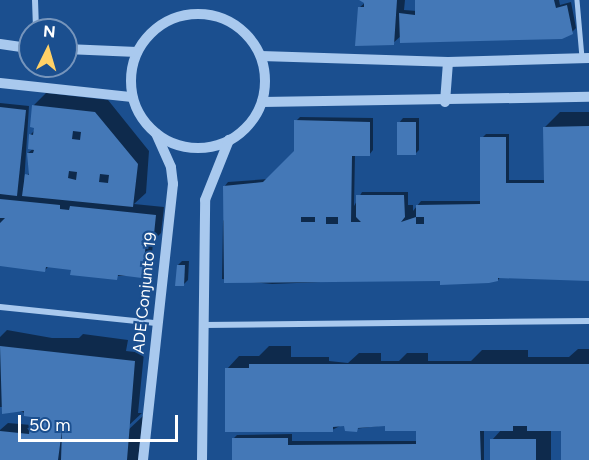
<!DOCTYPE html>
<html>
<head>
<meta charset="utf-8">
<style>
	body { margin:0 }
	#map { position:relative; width:589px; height:460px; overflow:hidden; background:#1b4f8f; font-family:Figtree,sans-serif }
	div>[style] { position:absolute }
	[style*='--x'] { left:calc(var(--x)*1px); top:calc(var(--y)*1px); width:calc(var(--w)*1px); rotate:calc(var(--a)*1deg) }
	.shadow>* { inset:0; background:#0007 }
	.building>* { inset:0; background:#4478b7 }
	.service>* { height:4.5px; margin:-2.25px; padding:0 2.25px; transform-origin:2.25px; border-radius:2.25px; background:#a9c9ee }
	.minor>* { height:6px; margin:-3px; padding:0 3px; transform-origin:3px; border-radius:3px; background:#a9c9ee }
	.tertiary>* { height:10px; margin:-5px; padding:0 5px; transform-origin:5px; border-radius:5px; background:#a9c9ee }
	.tertiary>.ring { margin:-5px; padding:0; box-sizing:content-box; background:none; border:10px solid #a9c9ee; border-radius:50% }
	span { translate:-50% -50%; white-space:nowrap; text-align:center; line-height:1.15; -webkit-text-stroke:4.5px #1b4f8f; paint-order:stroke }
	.street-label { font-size:16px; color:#fff }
	.north { position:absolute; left:18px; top:18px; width:60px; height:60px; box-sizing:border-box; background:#1b4f8f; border:2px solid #7695bc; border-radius:50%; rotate:5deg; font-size:16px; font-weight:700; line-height:24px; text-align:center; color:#fff }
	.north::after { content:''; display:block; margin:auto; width:21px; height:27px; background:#ffd166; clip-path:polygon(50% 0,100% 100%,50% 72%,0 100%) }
	.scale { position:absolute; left:18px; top:415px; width:160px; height:27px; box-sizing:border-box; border:3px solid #fff; border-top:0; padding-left:8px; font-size:18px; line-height:21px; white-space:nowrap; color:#fff; -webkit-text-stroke:4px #1b4f8f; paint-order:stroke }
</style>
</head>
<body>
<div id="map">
	<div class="shadow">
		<i style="clip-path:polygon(360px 0,405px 0,404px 10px,417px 11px,417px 0,559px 0,560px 5px,571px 2px,576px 28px,572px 32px,401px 36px,393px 43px,360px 7px,366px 2px)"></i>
		<i style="clip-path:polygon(46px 93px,108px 100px,149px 151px,146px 193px,134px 204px,164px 207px,161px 233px,153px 241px,151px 267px,142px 276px,94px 276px,73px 266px,49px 266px,45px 270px,0 260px,0 103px,29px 106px,24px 184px,30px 171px,28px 153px,34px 148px,30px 135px,35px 130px,33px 106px)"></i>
		<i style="clip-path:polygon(560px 112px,589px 112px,589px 279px,501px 276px,498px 280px,442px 277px,272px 284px,222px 279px,223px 221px,228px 215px,224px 187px,228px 182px,268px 179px,296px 152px,296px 121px,300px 117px,373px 118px,373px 150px,369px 155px,355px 155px,354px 206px,362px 192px,408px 192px,408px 205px,413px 205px,413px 211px,421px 201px,482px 201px,482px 138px,486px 134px,509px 134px,509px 180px,545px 180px,545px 127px)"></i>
		<i style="clip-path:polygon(403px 118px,419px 118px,419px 150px,415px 154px,399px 123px)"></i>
		<i style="clip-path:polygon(182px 261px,189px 261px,188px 280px,184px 284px,178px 265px)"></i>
		<i style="clip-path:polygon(7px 330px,52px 338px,79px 338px,83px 334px,128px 340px,126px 351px,144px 353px,138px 413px,142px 413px,127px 427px,127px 431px,143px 416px,138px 460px,0 460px,0 430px,8px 423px,31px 425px,33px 416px,17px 410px,4px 413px,4px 407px,0 407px,0 337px)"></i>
		<i style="clip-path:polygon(269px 346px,291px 346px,291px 357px,329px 357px,329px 361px,348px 363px,359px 353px,381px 353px,381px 361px,399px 361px,407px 353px,428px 353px,428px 361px,471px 361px,482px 350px,528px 350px,528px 357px,569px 357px,578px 349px,589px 349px,589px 460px,562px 460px,562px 429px,551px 429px,551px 460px,492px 460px,492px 440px,502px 429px,484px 430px,484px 460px,233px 460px,233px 439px,237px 435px,292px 434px,292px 441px,418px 441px,418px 430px,387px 425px,346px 430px,346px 423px,332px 430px,227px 369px,239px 356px,259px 356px)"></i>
	</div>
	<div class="building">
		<i style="clip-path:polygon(359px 0,397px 0,394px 45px,355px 46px,358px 7px,364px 7px,364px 3px)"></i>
		<i style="clip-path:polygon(415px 0,554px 0,556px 8px,567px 5px,573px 34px,562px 39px,400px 43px,399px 13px,415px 15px)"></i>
		<i style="clip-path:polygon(evenodd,32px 105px,95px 112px,138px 164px,133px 207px,22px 196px,25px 174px,29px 175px,27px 153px,33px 153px,34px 150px,28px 149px,29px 134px,33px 135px,34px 128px,30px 127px,32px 105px,73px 131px,81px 132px,80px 140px,72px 139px,73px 131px,32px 105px,69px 171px,77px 172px,76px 180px,68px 178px,69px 171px,32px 105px,100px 174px,109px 175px,108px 183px,99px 182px,100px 174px)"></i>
		<i style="clip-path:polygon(0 107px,26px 110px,17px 196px,0 194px)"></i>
		<i style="clip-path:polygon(evenodd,294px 120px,370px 122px,370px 156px,352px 156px,351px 222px,361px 222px,356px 217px,356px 195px,404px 195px,405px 217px,401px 222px,416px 217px,416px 224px,424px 224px,424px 217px,416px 217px,416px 205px,480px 204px,480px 137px,506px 137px,506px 183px,544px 183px,543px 127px,589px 126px,589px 281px,498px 278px,498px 281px,489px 283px,440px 285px,440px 281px,224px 283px,223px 186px,263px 182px,294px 151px,294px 120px,301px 217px,315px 217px,315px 222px,301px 222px,301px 217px,294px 120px,326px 217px,338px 217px,338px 224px,326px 224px,326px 217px)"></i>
		<i style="clip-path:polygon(397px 122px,416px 122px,416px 155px,397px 155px)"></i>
		<i style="clip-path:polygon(0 199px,60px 205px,60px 209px,69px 210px,70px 206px,156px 215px,153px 244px,146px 243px,142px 278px,118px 275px,117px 280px,70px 275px,71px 270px,46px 267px,45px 272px,0 266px,0 223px,5px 218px,0 218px)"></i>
		<i style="clip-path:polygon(177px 265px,185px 265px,184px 286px,175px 286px)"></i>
		<i style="clip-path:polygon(0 346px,135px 361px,127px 460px,61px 460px,62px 430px,58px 460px,0 460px,0 431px,29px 434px,31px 417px,24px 416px,24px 411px,2px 414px)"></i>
		<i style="clip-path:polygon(249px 364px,589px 364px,589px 460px,561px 460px,561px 431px,527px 431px,527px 426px,513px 426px,513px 431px,480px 431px,481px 460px,232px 460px,232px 438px,288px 438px,288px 445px,416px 444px,416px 431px,385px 431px,385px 426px,358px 428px,357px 432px,345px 431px,344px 426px,333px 427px,333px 432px,225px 432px,225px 368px,249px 368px)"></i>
		<i style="clip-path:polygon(490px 439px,536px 439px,536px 460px,490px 460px)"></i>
	</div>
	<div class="service">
		<i style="--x:577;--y:0;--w:57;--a:85"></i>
	</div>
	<div class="minor">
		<i style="--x:35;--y:0;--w:30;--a:88"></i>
		<i style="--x:0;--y:307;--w:157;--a:5.9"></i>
		<i style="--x:203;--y:325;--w:386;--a:-0.6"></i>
	</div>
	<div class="tertiary">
		<i class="ring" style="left:131px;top:14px;width:124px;height:124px"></i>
		<i style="--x:0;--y:44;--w:30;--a:8"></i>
		<i style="--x:66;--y:49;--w:71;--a:2.4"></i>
		<i style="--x:261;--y:56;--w:187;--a:1.8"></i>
		<i style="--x:448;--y:62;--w:141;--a:-1.6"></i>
		<i style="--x:0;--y:83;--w:133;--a:6.1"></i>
		<i style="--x:262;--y:102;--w:327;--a:-0.9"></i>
		<i style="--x:445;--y:102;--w:40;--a:-85.7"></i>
		<i style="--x:143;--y:460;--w:278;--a:-83.8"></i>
		<i style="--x:173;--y:184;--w:17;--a:-97"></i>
		<i style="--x:171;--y:167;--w:37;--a:-114"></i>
		<i style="--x:202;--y:460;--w:260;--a:-89.3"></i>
		<i style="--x:205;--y:200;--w:65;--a:-68.2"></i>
	</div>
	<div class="street-label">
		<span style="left:145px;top:293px;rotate:-84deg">ADE Conjunto 19</span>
	</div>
	<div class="north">N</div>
	<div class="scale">50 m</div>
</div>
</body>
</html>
